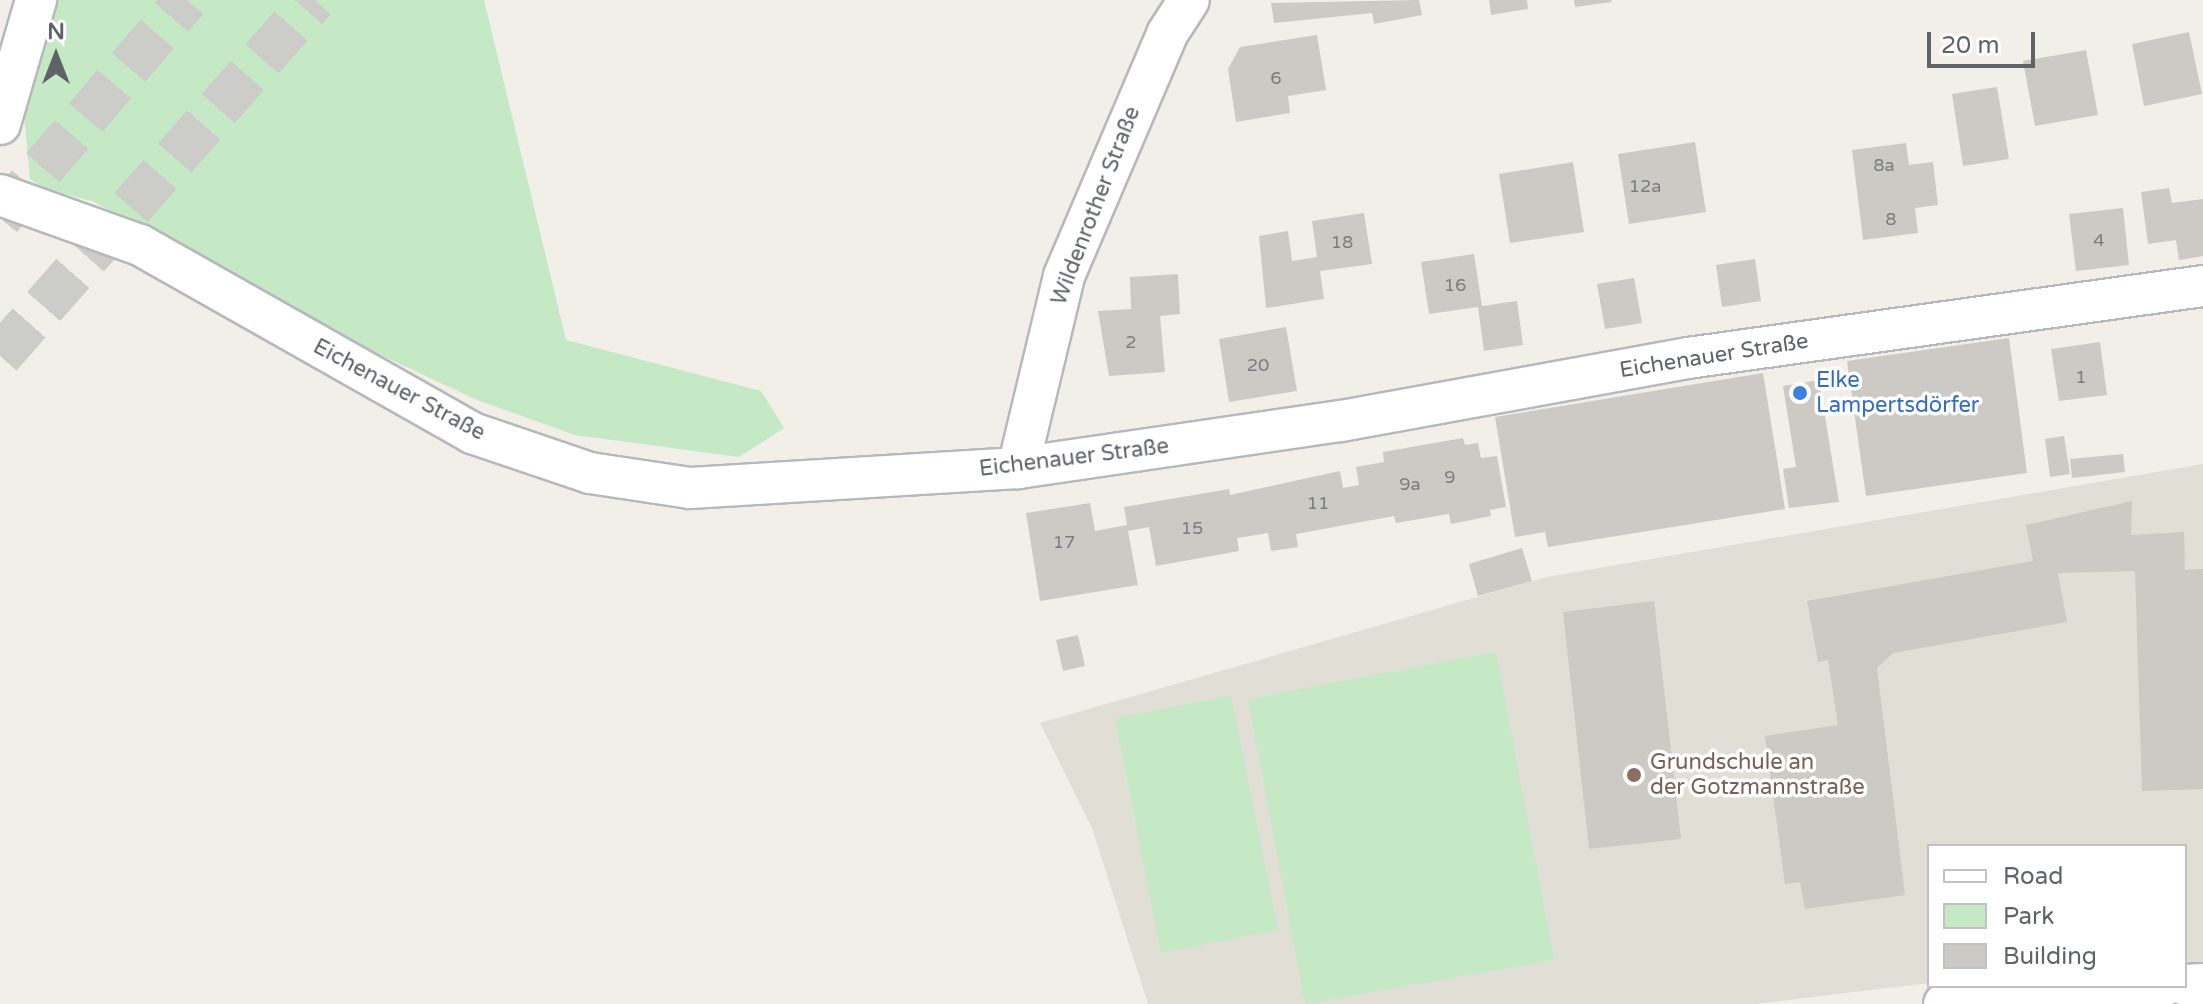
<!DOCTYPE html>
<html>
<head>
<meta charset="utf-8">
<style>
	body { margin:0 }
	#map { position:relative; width:2203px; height:1004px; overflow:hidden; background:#f1efe8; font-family:"Varela Round",sans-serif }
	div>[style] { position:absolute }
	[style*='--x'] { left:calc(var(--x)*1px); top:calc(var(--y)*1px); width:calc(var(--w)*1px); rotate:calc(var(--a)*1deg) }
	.education>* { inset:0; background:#e1ded6 }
	.green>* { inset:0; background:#c5e8c5 }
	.building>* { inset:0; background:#cccac5 }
	.highway-tunnel>* { height:44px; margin-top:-22px; transform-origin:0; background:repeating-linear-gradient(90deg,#ccccc8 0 44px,transparent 0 66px) }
	.roads { filter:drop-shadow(2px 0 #b5b8bc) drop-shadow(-2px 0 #b5b8bc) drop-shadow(0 2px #b5b8bc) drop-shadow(0 -2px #b5b8bc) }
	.minor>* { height:40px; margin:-20px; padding:0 20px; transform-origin:20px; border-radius:20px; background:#fff }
	.dots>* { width:22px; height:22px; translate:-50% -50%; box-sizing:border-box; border:4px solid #fff; border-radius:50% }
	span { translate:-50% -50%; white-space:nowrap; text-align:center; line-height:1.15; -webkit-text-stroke:7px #fff; paint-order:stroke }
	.number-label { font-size:18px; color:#7a7d7f }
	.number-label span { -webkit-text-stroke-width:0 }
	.street-label { font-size:22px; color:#5f6368 }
	.shop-label { font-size:22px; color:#366cbe }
	.left { translate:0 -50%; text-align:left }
	.education-label { font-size:22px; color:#785e54 }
	.legend { position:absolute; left:1927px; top:844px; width:260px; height:144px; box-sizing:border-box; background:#fff; border:2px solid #bfc1c3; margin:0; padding:10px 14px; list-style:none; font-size:24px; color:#5f6368 }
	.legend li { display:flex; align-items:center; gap:16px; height:40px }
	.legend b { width:40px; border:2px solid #bfc1c3 }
	.north { position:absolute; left:16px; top:16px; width:80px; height:80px; -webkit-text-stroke:6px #fff; paint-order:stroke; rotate:0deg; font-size:22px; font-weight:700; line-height:32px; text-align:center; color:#5f6368 }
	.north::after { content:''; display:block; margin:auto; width:28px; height:36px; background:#5f6368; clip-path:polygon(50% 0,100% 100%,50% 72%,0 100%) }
	.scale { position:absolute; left:1927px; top:32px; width:108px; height:36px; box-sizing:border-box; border:4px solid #5f6368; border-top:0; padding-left:10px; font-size:24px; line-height:28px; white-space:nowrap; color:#5f6368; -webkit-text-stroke:6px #fff; paint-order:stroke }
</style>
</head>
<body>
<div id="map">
	<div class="education">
		<i style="clip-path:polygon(2203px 464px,2203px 962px,2185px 964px,2185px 846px,1929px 846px,1929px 983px,1756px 1004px,1148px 1004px,1092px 828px,1040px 723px,1547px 577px)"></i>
	</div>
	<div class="green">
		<i style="clip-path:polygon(52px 0,484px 0,566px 340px,761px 391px,784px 428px,739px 457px,575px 435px,477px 400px,340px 336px,92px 201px,45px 189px,30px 179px,24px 114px)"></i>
		<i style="clip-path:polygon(1496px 652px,1554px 960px,1305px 1004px,1248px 699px)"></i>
		<i style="clip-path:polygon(1231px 696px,1278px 930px,1161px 953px,1115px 718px)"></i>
	</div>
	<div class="building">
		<i style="clip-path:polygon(1419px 0,1422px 15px,1374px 24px,1372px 13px,1274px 23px,1271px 3px)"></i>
		<i style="clip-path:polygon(1489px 0,1527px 0,1528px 9px,1491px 15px)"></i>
		<i style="clip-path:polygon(1574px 0,1611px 0,1612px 2px,1575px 7px)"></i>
		<i style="clip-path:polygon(2189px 32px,2202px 94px,2144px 106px,2132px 44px)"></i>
		<i style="clip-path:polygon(1317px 35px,1326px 90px,1288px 96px,1290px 113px,1236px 122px,1228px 69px,1240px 47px)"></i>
		<i style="clip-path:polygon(2086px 50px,2098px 115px,2035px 126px,2023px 61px)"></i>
		<i style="clip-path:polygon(1997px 87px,2009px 159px,1963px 166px,1952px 94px)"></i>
		<i style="clip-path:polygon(1695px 142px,1706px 212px,1629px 224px,1618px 154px)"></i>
		<i style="clip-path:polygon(1906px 143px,1909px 165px,1933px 162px,1938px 205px,1915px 208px,1918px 233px,1863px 240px,1852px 150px)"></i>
		<i style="clip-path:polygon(1573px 162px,1584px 232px,1510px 243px,1499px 174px)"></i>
		<i style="clip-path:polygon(2169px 188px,2172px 203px,2203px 199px,2203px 256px,2179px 260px,2176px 240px,2148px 244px,2141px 192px)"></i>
		<i style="clip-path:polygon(2123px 208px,2129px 265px,2076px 271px,2069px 214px)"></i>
		<i style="clip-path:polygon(1364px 213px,1372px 264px,1320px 271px,1324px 299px,1266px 308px,1259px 236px,1288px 231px,1292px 261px,1317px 257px,1312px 221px)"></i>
		<i style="clip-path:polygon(1474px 254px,1482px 306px,1517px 301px,1523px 345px,1484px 351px,1478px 307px,1429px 314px,1421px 262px)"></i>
		<i style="clip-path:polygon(1755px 259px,1761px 301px,1722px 307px,1716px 265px)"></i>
		<i style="clip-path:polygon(1178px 274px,1180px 314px,1160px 316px,1165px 372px,1109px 376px,1098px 311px,1131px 309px,1130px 277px)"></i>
		<i style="clip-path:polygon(1634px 278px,1642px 323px,1605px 329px,1597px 284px)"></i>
		<i style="clip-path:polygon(1286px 327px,1297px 391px,1229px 402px,1219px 339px)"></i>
		<i style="clip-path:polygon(2009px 338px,2027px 473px,1866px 496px,1847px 361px)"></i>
		<i style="clip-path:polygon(2100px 342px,2107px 395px,2059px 401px,2051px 349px)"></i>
		<i style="clip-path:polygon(1763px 373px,1785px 509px,1548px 547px,1545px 532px,1515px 537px,1495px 417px)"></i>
		<i style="clip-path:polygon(1819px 380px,1839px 502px,1789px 508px,1783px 469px,1796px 467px,1783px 386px)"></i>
		<i style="clip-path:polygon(2064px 436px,2070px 474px,2050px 477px,2045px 439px)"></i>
		<i style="clip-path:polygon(1463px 438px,1465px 445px,1478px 443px,1481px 458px,1497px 456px,1506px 507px,1490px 510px,1491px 516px,1451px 524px,1449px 514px,1396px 523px,1394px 516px,1296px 534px,1298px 547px,1271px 551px,1268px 533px,1237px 538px,1239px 551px,1156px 566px,1149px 527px,1128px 531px,1138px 585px,1040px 601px,1026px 513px,1090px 503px,1095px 531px,1127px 525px,1124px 507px,1229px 489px,1230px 495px,1340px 471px,1343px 488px,1359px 485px,1356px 467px,1384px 462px,1383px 452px)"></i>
		<i style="clip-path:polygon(2123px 454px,2125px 472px,2072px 478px,2070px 459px)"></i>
		<i style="clip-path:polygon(2132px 501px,2131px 535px,2184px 532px,2185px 570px,2203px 569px,2203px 789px,2142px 791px,2135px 571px,2058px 573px,2067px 622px,1893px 653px,1877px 668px,1905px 895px,1805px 909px,1800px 882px,1785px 884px,1765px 736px,1838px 725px,1828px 660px,1818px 662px,1807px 601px,2033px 561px,2026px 525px)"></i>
		<i style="clip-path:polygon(1522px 548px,1532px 581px,1478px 596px,1469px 564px)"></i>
		<i style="clip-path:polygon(1654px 601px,1681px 839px,1589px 849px,1563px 612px)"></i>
		<i style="clip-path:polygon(1078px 635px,1085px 666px,1063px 671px,1056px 640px)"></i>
	</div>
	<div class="highway-tunnel">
		<i style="--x:0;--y:218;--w:287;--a:-49.5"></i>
		<i style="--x:0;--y:356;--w:475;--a:-48.6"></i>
	</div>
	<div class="roads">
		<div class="minor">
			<i style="--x:0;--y:124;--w:129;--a:-73.8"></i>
			<i style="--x:0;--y:195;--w:149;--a:19.7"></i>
			<i style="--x:140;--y:245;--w:382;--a:29.5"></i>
			<i style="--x:472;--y:433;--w:125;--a:18.7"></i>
			<i style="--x:590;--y:473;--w:101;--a:8.5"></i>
			<i style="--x:690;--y:488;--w:329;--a:-3.5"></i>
			<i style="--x:1018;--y:468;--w:326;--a:-8.3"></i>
			<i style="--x:1341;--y:421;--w:353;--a:-10.3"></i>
			<i style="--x:1688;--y:358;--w:520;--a:-7.96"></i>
			<i style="--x:1018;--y:468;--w:197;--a:-76.5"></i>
			<i style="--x:1064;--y:276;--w:263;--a:-66.9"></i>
			<i style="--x:1167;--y:34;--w:40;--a:-57.1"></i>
			<i style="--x:2185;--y:985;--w:18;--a:-3"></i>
			<i style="--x:1944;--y:1004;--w:220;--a:-4.7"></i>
		</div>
	</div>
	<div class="dots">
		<i style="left:1800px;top:393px;background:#3f7fe0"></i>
		<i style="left:1634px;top:775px;background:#8d6e63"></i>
	</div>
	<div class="number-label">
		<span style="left:1276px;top:78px">6</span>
		<span style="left:1884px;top:165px">8a</span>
		<span style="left:1645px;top:186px">12a</span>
		<span style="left:1891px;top:219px">8</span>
		<span style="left:2099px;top:240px">4</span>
		<span style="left:1342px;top:242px">18</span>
		<span style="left:1455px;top:285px">16</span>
		<span style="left:1131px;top:342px">2</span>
		<span style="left:1258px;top:365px">20</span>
		<span style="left:2081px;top:377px">1</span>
		<span style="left:1450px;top:477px">9</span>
		<span style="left:1410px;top:484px">9a</span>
		<span style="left:1318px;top:503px">11</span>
		<span style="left:1192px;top:528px">15</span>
		<span style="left:1064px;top:542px">17</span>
	</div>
	<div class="street-label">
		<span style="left:1096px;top:206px;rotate:-69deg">Wildenrother Straße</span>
		<span style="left:1714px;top:356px;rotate:-9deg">Eichenauer Straße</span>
		<span style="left:399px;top:390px;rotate:28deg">Eichenauer Straße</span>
		<span style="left:1074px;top:458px;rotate:-7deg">Eichenauer Straße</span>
	</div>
	<div class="shop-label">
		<span class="left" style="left:1816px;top:393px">Elke<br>Lampertsdörfer</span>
	</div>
	<div class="education-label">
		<span class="left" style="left:1650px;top:775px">Grundschule an<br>der Gotzmannstraße</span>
	</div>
	<ul class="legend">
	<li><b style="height:10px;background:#fff"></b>Road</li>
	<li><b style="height:22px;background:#c5e8c5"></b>Park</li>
	<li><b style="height:22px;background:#cccac5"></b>Building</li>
	</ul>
	<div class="north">N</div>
	<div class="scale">20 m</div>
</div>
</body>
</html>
